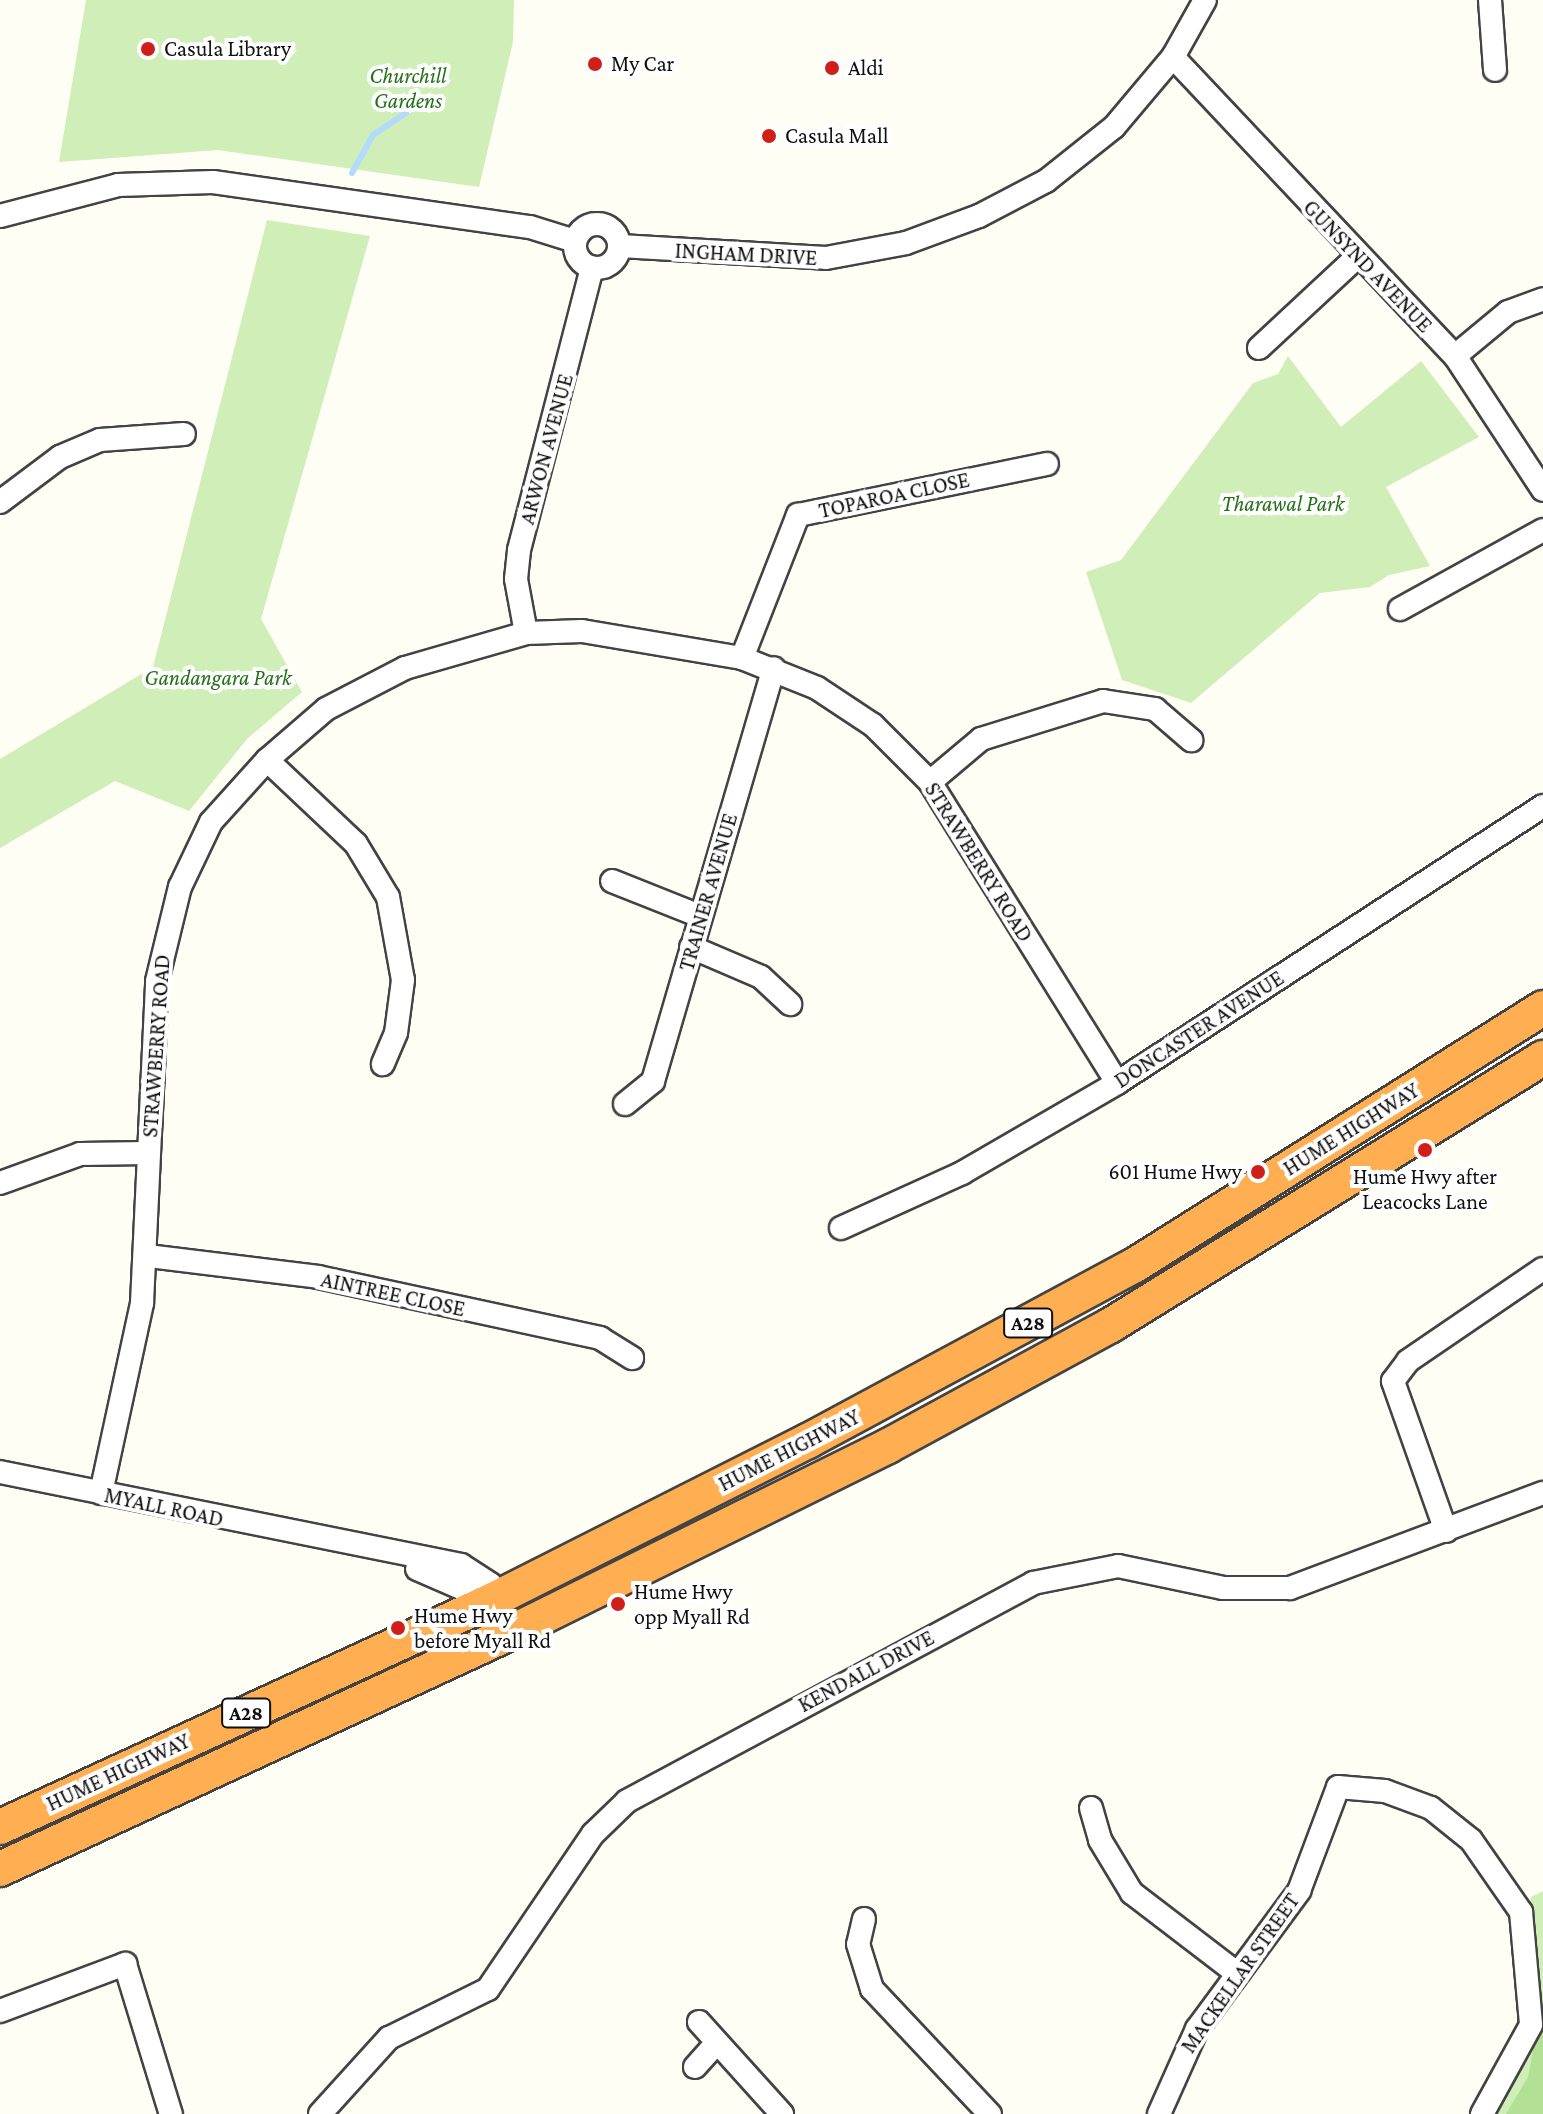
<!DOCTYPE html>
<html>
<head>
<meta charset="utf-8">
<style>
	body { margin:0 }
	#map { position:relative; width:1543px; height:2114px; overflow:hidden; background:#fffef4; font-family:"Crimson Pro",serif }
	div>[style] { position:absolute }
	[style*='--x'] { left:calc(var(--x)*1px); top:calc(var(--y)*1px); width:calc(var(--w)*1px); rotate:calc(var(--a)*1deg) }
	.green>* { inset:0; background:#d0eeb8 }
	.forest>* { inset:0; background:#b2e196 }
	.stream>* { height:6px; margin:-3px; padding:0 3px; transform-origin:3px; border-radius:3px; background:#b3dbfc }
	.roads { filter:drop-shadow(2px 0 #434343) drop-shadow(-2px 0 #434343) drop-shadow(0 2px #434343) drop-shadow(0 -2px #434343) }
	.minor>* { height:22px; margin:-11px; padding:0 11px; transform-origin:11px; border-radius:11px; background:#fff }
	.minor>.ring { margin:-11px; padding:0; box-sizing:content-box; background:none; border:22px solid #fff; border-radius:50% }
	.highway>* { height:34px; margin:-17px; padding:0 17px; transform-origin:17px; border-radius:17px; background:#ffae52 }
	.dots>* { width:22px; height:22px; translate:-50% -50%; box-sizing:border-box; border:4px solid #fff; border-radius:50% }
	span { translate:-50% -50%; white-space:nowrap; text-align:center; line-height:1.15; -webkit-text-stroke:8px #fff; paint-order:stroke }
	.shield-label span { padding:2px 6px; background:#fff; border:2px solid; border-radius:6px; -webkit-text-stroke-width:0 }
	.shield-label { font-size:20px; color:#101010; font-weight:700 }
	.poi-label { font-size:22px; color:#101010 }
	.left { translate:0 -50%; text-align:left }
	.right { translate:-100% -50%; text-align:right }
	.park-label { font-size:22px; color:#247019; font-style:italic }
	.street-label { font-size:22px; color:#101010 }
</style>
</head>
<body>
<div id="map">
	<div class="green">
		<i style="clip-path:polygon(86px 0,514px 0,513px 42px,479px 187px,218px 150px,59px 162px)"></i>
		<i style="clip-path:polygon(267px 220px,370px 236px,261px 619px,302px 692px,247px 739px,189px 811px,115px 781px,0 848px,0 759px,153px 667px)"></i>
		<i style="clip-path:polygon(1288px 356px,1341px 427px,1421px 361px,1479px 437px,1386px 487px,1430px 566px,1389px 575px,1370px 587px,1320px 593px,1191px 703px,1122px 680px,1086px 572px,1121px 560px,1253px 383px,1278px 374px)"></i>
		<i style="clip-path:polygon(1543px 1891px,1543px 2114px,1492px 2114px,1529px 2051px,1531px 1897px)"></i>
	</div>
	<div class="forest">
		<i style="clip-path:polygon(1543px 1998px,1543px 2114px,1506px 2114px,1528px 2077px)"></i>
	</div>
	<div class="stream">
		<i style="--x:352;--y:173;--w:43;--a:-61.1"></i>
		<i style="--x:373;--y:135;--w:66;--a:-33.9"></i>
	</div>
	<div class="roads">
		<div class="minor">
			<i style="--x:1490;--y:0;--w:70;--a:85.9"></i>
			<i style="--x:1173;--y:57;--w:411;--a:46.7"></i>
			<i style="--x:1455;--y:356;--w:160;--a:56.7"></i>
			<i style="--x:0;--y:216;--w:122;--a:-14.7"></i>
			<i style="--x:118;--y:185;--w:95;--a:-1.8"></i>
			<i style="--x:213;--y:182;--w:320;--a:8.1"></i>
			<i style="--x:530;--y:227;--w:47;--a:17.3"></i>
			<i class="ring" style="left:575px;top:224px;width:22px;height:22px"></i>
			<i style="--x:620;--y:246;--w:206;--a:3.3"></i>
			<i style="--x:826;--y:258;--w:81;--a:-10.6"></i>
			<i style="--x:906;--y:243;--w:78;--a:-20.3"></i>
			<i style="--x:979;--y:216;--w:76;--a:-27.6"></i>
			<i style="--x:1046;--y:181;--w:87;--a:-38.5"></i>
			<i style="--x:1114;--y:127;--w:92;--a:-49.9"></i>
			<i style="--x:1173;--y:57;--w:65;--a:-60.7"></i>
			<i style="--x:1259;--y:348;--w:132;--a:-42.9"></i>
			<i style="--x:1455;--y:356;--w:69;--a:-39.7"></i>
			<i style="--x:1508;--y:312;--w:37;--a:-20"></i>
			<i style="--x:0;--y:502;--w:75;--a:-36.9"></i>
			<i style="--x:60;--y:457;--w:43;--a:-23"></i>
			<i style="--x:100;--y:440;--w:84;--a:-4.1"></i>
			<i style="--x:1400;--y:609;--w:163;--a:-28.9"></i>
			<i style="--x:526;--y:633;--w:55;--a:-100.5"></i>
			<i style="--x:516;--y:579;--w:29;--a:-84"></i>
			<i style="--x:519;--y:550;--w:292;--a:-75.5"></i>
			<i style="--x:742;--y:658;--w:154;--a:-68.6"></i>
			<i style="--x:798;--y:515;--w:254;--a:-11.6"></i>
			<i style="--x:267;--y:760;--w:122;--a:43.3"></i>
			<i style="--x:356;--y:844;--w:62;--a:58.9"></i>
			<i style="--x:388;--y:897;--w:84;--a:79.8"></i>
			<i style="--x:403;--y:980;--w:53;--a:97.5"></i>
			<i style="--x:396;--y:1033;--w:34;--a:113"></i>
			<i style="--x:930;--y:782;--w:67;--a:-40.1"></i>
			<i style="--x:981;--y:739;--w:128;--a:-17.3"></i>
			<i style="--x:1103;--y:701;--w:53;--a:8.7"></i>
			<i style="--x:1155;--y:709;--w:48;--a:40.7"></i>
			<i style="--x:612;--y:881;--w:95;--a:21.7"></i>
			<i style="--x:691;--y:947;--w:76;--a:23.2"></i>
			<i style="--x:761;--y:977;--w:40;--a:43"></i>
			<i style="--x:625;--y:1104;--w:36;--a:-39"></i>
			<i style="--x:653;--y:1081;--w:430;--a:-73.7"></i>
			<i style="--x:0;--y:1183;--w:85;--a:-19.9"></i>
			<i style="--x:80;--y:1154;--w:68;--a:-0.8"></i>
			<i style="--x:841;--y:1228;--w:133;--a:-24.4"></i>
			<i style="--x:962;--y:1173;--w:179;--a:-30.1"></i>
			<i style="--x:1117;--y:1083;--w:508;--a:-33.03"></i>
			<i style="--x:148;--y:1256;--w:171;--a:7"></i>
			<i style="--x:318;--y:1277;--w:289;--a:12.2"></i>
			<i style="--x:600;--y:1338;--w:38;--a:32"></i>
			<i style="--x:0;--y:1472;--w:470;--a:11.4"></i>
			<i style="--x:461;--y:1565;--w:35;--a:33"></i>
			<i style="--x:490;--y:1584;--w:53;--a:65.4"></i>
			<i style="--x:101;--y:1493;--w:194;--a:-77.8"></i>
			<i style="--x:142;--y:1303;--w:322;--a:-87.3"></i>
			<i style="--x:157;--y:981;--w:97;--a:-76.3"></i>
			<i style="--x:180;--y:887;--w:72;--a:-64.5"></i>
			<i style="--x:211;--y:822;--w:84;--a:-47.9"></i>
			<i style="--x:267;--y:760;--w:78;--a:-40.8"></i>
			<i style="--x:326;--y:709;--w:89;--a:-27.4"></i>
			<i style="--x:405;--y:668;--w:126;--a:-16.1"></i>
			<i style="--x:526;--y:633;--w:56;--a:-2"></i>
			<i style="--x:582;--y:631;--w:162;--a:9.6"></i>
			<i style="--x:742;--y:658;--w:81;--a:21.8"></i>
			<i style="--x:817;--y:688;--w:67;--a:33.5"></i>
			<i style="--x:873;--y:725;--w:81;--a:45"></i>
			<i style="--x:930;--y:782;--w:354;--a:58.1"></i>
			<i style="--x:1446;--y:1531;--w:159;--a:-109.5"></i>
			<i style="--x:1393;--y:1381;--w:25;--a:-53"></i>
			<i style="--x:1408;--y:1361;--w:163;--a:-34.3"></i>
			<i style="--x:417;--y:1569;--w:81;--a:23.4"></i>
			<i style="--x:1091;--y:1808;--w:33;--a:74"></i>
			<i style="--x:1100;--y:1840;--w:62;--a:58.9"></i>
			<i style="--x:1132;--y:1893;--w:133;--a:37.4"></i>
			<i style="--x:864;--y:1919;--w:26;--a:103"></i>
			<i style="--x:858;--y:1944;--w:47;--a:72.7"></i>
			<i style="--x:872;--y:1989;--w:172;--a:46.7"></i>
			<i style="--x:0;--y:2011;--w:134;--a:-20.6"></i>
			<i style="--x:125;--y:1964;--w:157;--a:73"></i>
			<i style="--x:699;--y:2022;--w:124;--a:47.9"></i>
			<i style="--x:695;--y:2067;--w:31;--a:-48"></i>
			<i style="--x:320;--y:2114;--w:103;--a:-47.8"></i>
			<i style="--x:389;--y:2038;--w:110;--a:-26.3"></i>
			<i style="--x:488;--y:1989;--w:187;--a:-55.9"></i>
			<i style="--x:593;--y:1834;--w:47;--a:-44.1"></i>
			<i style="--x:627;--y:1801;--w:461;--a:-28.2"></i>
			<i style="--x:1033;--y:1583;--w:87;--a:-11.3"></i>
			<i style="--x:1118;--y:1566;--w:107;--a:11.8"></i>
			<i style="--x:1223;--y:1588;--w:67;--a:0"></i>
			<i style="--x:1290;--y:1588;--w:270;--a:-20.6"></i>
			<i style="--x:1159;--y:2114;--w:93;--a:-65.9"></i>
			<i style="--x:1197;--y:2029;--w:172;--a:-53.5"></i>
			<i style="--x:1299;--y:1891;--w:111;--a:-69.4"></i>
			<i style="--x:1338;--y:1787;--w:47;--a:4.9"></i>
			<i style="--x:1385;--y:1791;--w:49;--a:20.3"></i>
			<i style="--x:1431;--y:1808;--w:51;--a:38.7"></i>
			<i style="--x:1471;--y:1840;--w:88;--a:55.2"></i>
			<i style="--x:1521;--y:1912;--w:113;--a:84.9"></i>
			<i style="--x:1531;--y:2025;--w:102;--a:118.8"></i>
		</div>
		<div class="highway">
			<i style="--x:0;--y:1827;--w:541;--a:-24.72"></i>
			<i style="--x:491;--y:1601;--w:355;--a:-26.8"></i>
			<i style="--x:808;--y:1441;--w:371;--a:-28.3"></i>
			<i style="--x:1135;--y:1265;--w:482;--a:-32.2"></i>
			<i style="--x:0;--y:1869;--w:564;--a:-24.84"></i>
			<i style="--x:512;--y:1632;--w:419;--a:-26.3"></i>
			<i style="--x:888;--y:1446;--w:254;--a:-28.5"></i>
			<i style="--x:1111;--y:1325;--w:508;--a:-31.72"></i>
		</div>
	</div>
	<div class="dots">
		<i style="left:148px;top:49px;background:#d01e19"></i>
		<i style="left:595px;top:64px;background:#d01e19"></i>
		<i style="left:832px;top:68px;background:#d01e19"></i>
		<i style="left:769px;top:136px;background:#d01e19"></i>
		<i style="left:1425px;top:1150px;background:#d01e19"></i>
		<i style="left:1258px;top:1172px;background:#d01e19"></i>
		<i style="left:618px;top:1604px;background:#d01e19"></i>
		<i style="left:398px;top:1628px;background:#d01e19"></i>
	</div>
	<div class="shield-label">
		<span style="left:1028px;top:1323px">A28</span>
		<span style="left:246px;top:1713px">A28</span>
	</div>
	<div class="poi-label">
		<span class="left" style="left:164px;top:49px">Casula Library</span>
		<span class="left" style="left:611px;top:64px">My Car</span>
		<span class="left" style="left:848px;top:68px">Aldi</span>
		<span class="left" style="left:785px;top:136px">Casula Mall</span>
		<span class="right" style="left:1242px;top:1172px">601 Hume Hwy</span>
		<span style="left:1425px;top:1189px">Hume Hwy after<br>Leacocks Lane</span>
		<span class="left" style="left:634px;top:1604px">Hume Hwy<br>opp Myall Rd</span>
		<span class="left" style="left:414px;top:1628px">Hume Hwy<br>before Myall Rd</span>
	</div>
	<div class="park-label">
		<span style="left:408px;top:88px">Churchill<br>Gardens</span>
		<span style="left:1283px;top:504px">Tharawal Park</span>
		<span style="left:218px;top:678px">Gandangara Park</span>
	</div>
	<div class="street-label">
		<span style="left:746px;top:254px;rotate:3deg">INGHAM DRIVE</span>
		<span style="left:1368px;top:266px;rotate:46deg">GUNSYND AVENUE</span>
		<span style="left:546px;top:449px;rotate:-75deg">ARWON AVENUE</span>
		<span style="left:894px;top:495px;rotate:-12deg">TOPAROA CLOSE</span>
		<span style="left:979px;top:862px;rotate:58deg">STRAWBERRY ROAD</span>
		<span style="left:708px;top:892px;rotate:-74deg">TRAINER AVENUE</span>
		<span style="left:1199px;top:1029px;rotate:-33deg">DONCASTER AVENUE</span>
		<span style="left:156px;top:1046px;rotate:-86deg">STRAWBERRY ROAD</span>
		<span style="left:1351px;top:1129px;rotate:-32deg">HUME HIGHWAY</span>
		<span style="left:393px;top:1294px;rotate:12deg">AINTREE CLOSE</span>
		<span style="left:789px;top:1450px;rotate:-27deg">HUME HIGHWAY</span>
		<span style="left:164px;top:1507px;rotate:12deg">MYALL ROAD</span>
		<span style="left:866px;top:1671px;rotate:-28deg">KENDALL DRIVE</span>
		<span style="left:118px;top:1772px;rotate:-25deg">HUME HIGHWAY</span>
		<span style="left:1240px;top:1973px;rotate:-55deg">MACKELLAR STREET</span>
	</div>
</div>
</body>
</html>
